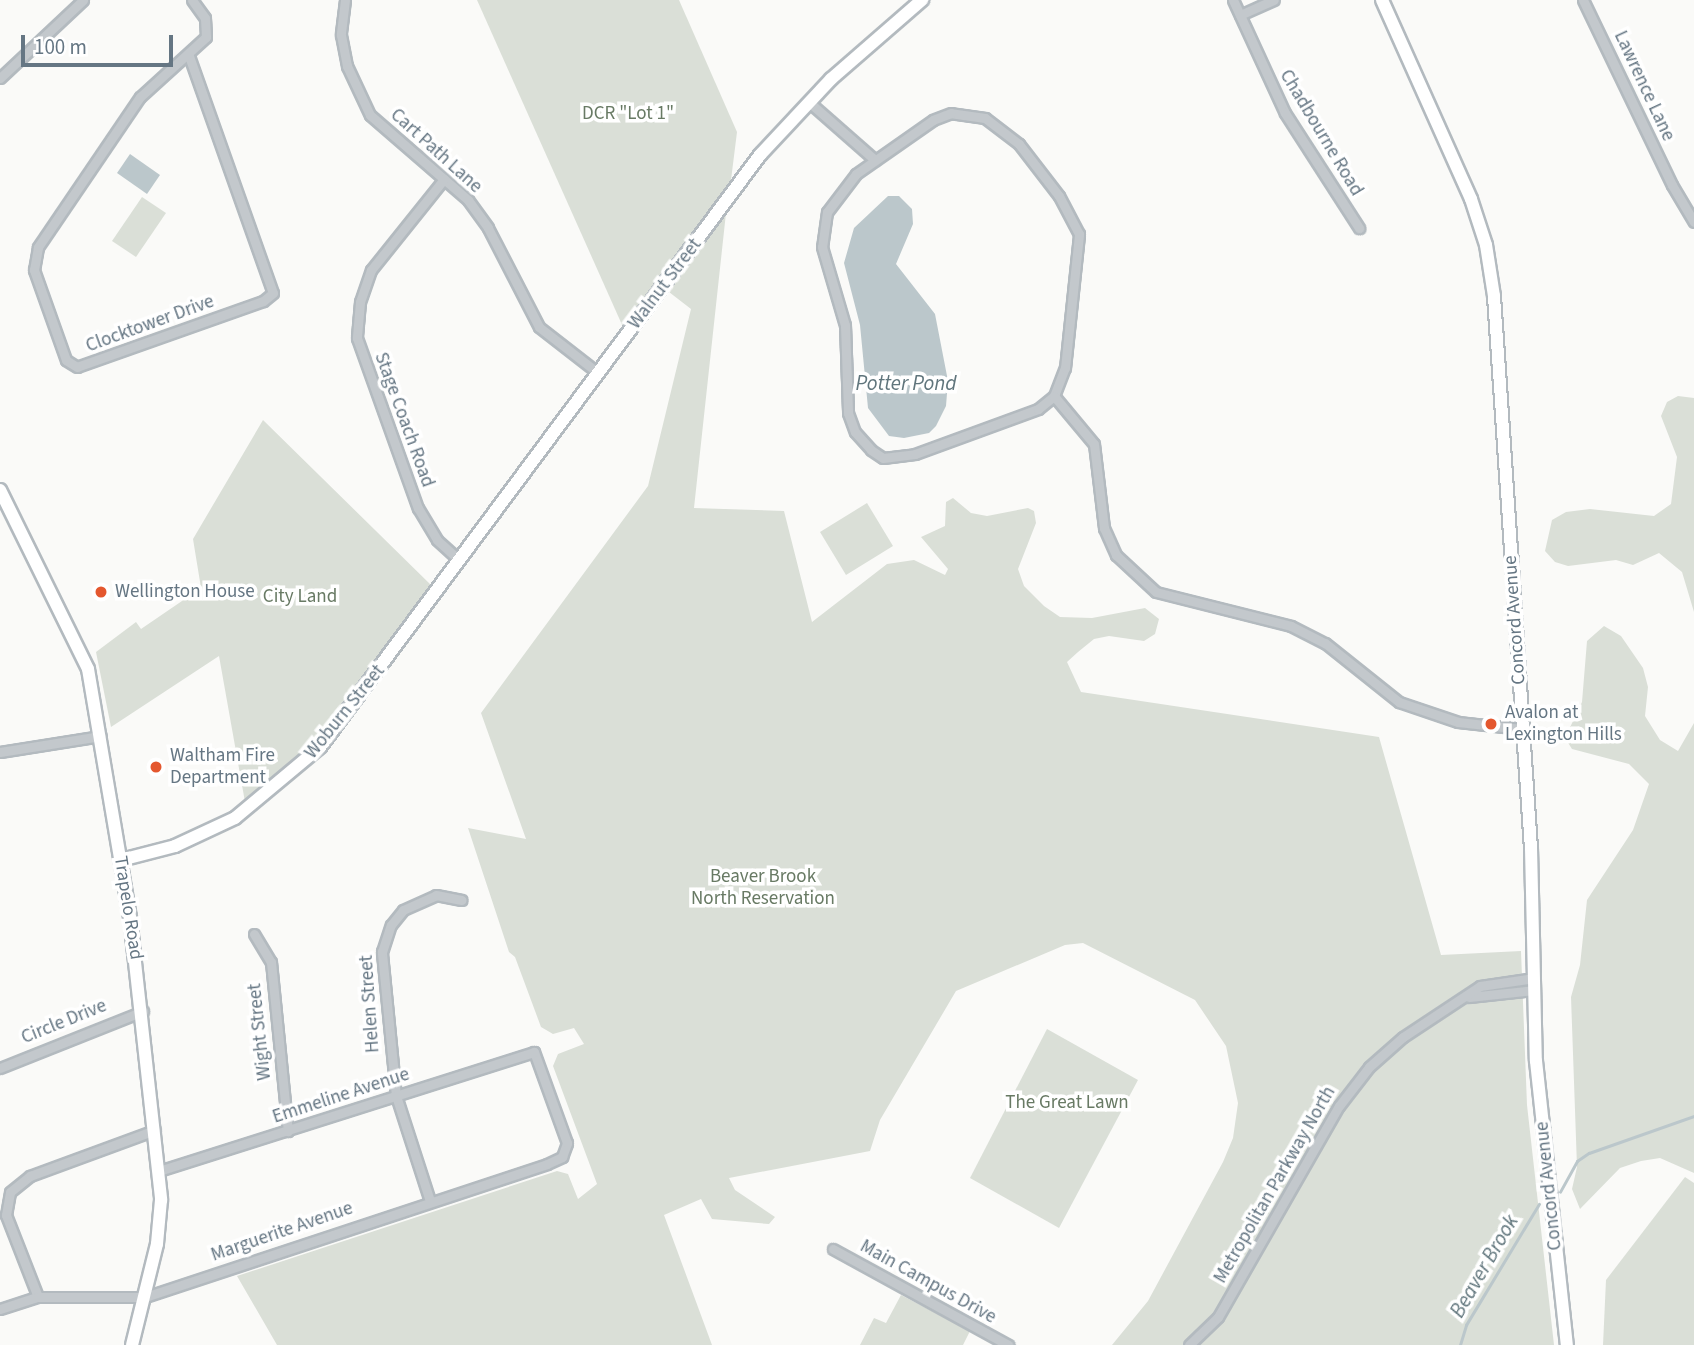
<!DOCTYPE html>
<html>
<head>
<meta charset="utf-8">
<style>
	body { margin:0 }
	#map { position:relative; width:1694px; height:1345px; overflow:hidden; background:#fafaf8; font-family:"Source Sans 3",sans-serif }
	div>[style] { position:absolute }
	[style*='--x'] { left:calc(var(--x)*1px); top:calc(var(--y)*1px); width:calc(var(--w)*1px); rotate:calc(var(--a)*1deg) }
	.green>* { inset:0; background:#dadfd7 }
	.water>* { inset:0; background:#bbc7cb }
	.stream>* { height:2.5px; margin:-1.25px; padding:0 1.25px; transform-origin:1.25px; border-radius:1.25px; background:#bbc7cb }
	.roads { filter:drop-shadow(2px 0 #b3babf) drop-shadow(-2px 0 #b3babf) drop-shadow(0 2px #b3babf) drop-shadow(0 -2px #b3babf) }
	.street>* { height:9px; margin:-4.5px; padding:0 4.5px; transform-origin:4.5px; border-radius:4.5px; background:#c3c8cc }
	.secondary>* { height:12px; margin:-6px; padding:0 6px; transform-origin:6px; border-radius:6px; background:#fff }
	.dots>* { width:19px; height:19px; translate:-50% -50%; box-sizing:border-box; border:4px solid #fff; border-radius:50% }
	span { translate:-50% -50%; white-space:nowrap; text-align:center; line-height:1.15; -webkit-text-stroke:7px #fff; paint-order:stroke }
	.street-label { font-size:19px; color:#657683 }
	.park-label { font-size:19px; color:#687a64 }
	.poi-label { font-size:19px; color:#657683 }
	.left { translate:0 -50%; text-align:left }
	.water-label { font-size:21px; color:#60757c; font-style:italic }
	.scale { position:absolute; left:21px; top:35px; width:152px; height:32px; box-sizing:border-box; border:4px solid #657683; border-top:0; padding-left:9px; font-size:21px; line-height:24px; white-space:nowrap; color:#657683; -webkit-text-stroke:5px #fff; paint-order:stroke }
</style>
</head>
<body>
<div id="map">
	<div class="green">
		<i style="clip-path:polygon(477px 0,679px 0,737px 132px,731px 180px,623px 327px)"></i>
		<i style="clip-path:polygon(142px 197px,166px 213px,136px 257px,112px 241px)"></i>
		<i style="clip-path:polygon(726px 213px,694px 508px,784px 511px,812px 622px,887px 564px,914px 560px,945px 575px,948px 569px,921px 537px,945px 526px,946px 502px,953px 498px,971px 513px,987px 516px,1028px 508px,1034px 511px,1036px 523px,1018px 569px,1024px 586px,1044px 606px,1060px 617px,1092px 618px,1145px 608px,1159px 619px,1155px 634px,1144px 641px,1109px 636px,1094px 639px,1078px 652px,1067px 662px,1081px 692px,1379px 737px,1441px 955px,1521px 951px,1527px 1105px,1554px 1345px,1112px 1345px,1148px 1301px,1223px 1162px,1233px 1138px,1238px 1103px,1226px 1046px,1195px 1000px,1083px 943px,1065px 945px,956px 991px,880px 1120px,870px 1151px,729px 1178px,735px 1190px,775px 1217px,769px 1224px,712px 1219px,701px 1199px,664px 1215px,712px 1345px,277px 1345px,237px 1276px,557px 1171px,568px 1174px,578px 1199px,597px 1184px,553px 1066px,558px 1054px,584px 1044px,574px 1028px,553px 1034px,541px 1027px,515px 957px,509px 952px,468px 828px,526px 839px,481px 713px,648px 486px,691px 309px,669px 292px)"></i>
		<i style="clip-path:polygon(1678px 396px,1694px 398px,1694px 612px,1682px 572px,1659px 553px,1633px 565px,1616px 560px,1568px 566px,1555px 562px,1545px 551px,1552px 520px,1566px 512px,1590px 509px,1654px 516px,1671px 504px,1677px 457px,1661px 416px,1667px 402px)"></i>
		<i style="clip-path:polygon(263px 420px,432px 586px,330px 724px,293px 763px,245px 802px,219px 656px,111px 727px,96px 652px,136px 622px,141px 629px,201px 588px,193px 539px)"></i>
		<i style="clip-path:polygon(867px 503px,893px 546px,846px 575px,820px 532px)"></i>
		<i style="clip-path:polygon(1604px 626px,1621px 636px,1643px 668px,1648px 687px,1645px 716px,1660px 740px,1678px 751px,1694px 723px,1694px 1173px,1660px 1158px,1641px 1161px,1620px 1168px,1580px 1209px,1572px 1189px,1577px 1167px,1571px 997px,1580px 965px,1587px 900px,1633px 830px,1649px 784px,1629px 764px,1572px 749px,1565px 738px,1582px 702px,1587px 641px)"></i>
		<i style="clip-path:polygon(1047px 1029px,1138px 1080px,1059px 1228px,970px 1178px)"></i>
		<i style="clip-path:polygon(1685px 1177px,1694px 1183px,1694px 1345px,1603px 1345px,1606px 1280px)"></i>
		<i style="clip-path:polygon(901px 1295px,970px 1331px,963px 1345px,860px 1345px,874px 1318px,886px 1323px)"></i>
	</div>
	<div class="water">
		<i style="clip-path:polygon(130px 154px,160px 175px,147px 194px,117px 173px)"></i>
		<i style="clip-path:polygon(888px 196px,899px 196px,912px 209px,913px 224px,896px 264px,935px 314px,948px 381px,946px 406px,936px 426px,929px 433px,904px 438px,889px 436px,868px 408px,860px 325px,844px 263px,854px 228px)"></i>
	</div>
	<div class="stream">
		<i style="--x:1560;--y:1192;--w:35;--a:-61"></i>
		<i style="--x:1577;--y:1161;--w:14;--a:-34"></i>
		<i style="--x:1589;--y:1153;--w:111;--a:-19.4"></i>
		<i style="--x:1460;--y:1345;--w:21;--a:-73"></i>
		<i style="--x:1466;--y:1325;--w:141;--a:-58.9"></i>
	</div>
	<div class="roads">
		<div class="street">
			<i style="--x:345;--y:0;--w:35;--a:97"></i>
			<i style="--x:341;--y:35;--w:32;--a:79"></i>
			<i style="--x:347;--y:66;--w:54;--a:64.9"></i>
			<i style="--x:370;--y:115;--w:130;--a:40.9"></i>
			<i style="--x:468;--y:200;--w:34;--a:54"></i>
			<i style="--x:488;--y:228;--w:111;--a:62.7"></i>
			<i style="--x:539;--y:327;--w:75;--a:37.9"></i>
			<i style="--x:1233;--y:0;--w:124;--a:65.3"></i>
			<i style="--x:1285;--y:113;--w:137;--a:57.2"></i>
			<i style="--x:1583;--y:0;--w:205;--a:64.3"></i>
			<i style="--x:1672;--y:185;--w:43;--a:59.3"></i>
			<i style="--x:1240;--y:15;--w:37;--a:-24"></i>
			<i style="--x:189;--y:56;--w:251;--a:70.5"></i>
			<i style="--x:273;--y:293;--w:13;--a:141"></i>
			<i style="--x:263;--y:301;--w:197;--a:160.5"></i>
			<i style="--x:77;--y:367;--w:13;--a:-148"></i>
			<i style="--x:66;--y:360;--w:96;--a:-109.6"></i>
			<i style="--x:34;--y:270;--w:23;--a:-80"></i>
			<i style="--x:38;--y:247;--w:181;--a:-55.8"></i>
			<i style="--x:140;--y:97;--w:89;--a:-42.3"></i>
			<i style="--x:206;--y:37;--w:19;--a:-93"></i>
			<i style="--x:205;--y:18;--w:22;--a:-126"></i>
			<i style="--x:0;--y:78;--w:114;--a:-43.2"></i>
			<i style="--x:809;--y:102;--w:88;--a:41.3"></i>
			<i style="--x:444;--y:179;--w:117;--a:128.7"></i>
			<i style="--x:371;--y:270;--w:34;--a:109"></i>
			<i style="--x:360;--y:302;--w:36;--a:95"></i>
			<i style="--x:357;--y:338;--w:181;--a:70.3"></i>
			<i style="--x:418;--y:508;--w:37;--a:59"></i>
			<i style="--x:437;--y:540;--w:30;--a:42"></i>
			<i style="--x:1054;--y:396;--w:30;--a:-69"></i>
			<i style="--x:1065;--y:368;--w:135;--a:-84"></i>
			<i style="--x:1079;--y:234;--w:43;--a:-117.8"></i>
			<i style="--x:1059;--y:196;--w:66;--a:-127.6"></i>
			<i style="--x:1019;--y:144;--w:43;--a:-142.6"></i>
			<i style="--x:985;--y:118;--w:34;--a:-172"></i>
			<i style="--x:951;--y:113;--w:19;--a:159"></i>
			<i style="--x:933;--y:120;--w:94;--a:145"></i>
			<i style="--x:856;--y:174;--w:48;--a:127.3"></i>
			<i style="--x:827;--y:212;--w:35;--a:98"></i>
			<i style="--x:822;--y:247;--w:81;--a:73.6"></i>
			<i style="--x:845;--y:325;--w:88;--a:88"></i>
			<i style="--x:848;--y:413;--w:20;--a:70"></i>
			<i style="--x:855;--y:432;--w:24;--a:48"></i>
			<i style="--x:871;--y:450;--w:14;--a:34"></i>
			<i style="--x:883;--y:458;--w:32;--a:-7"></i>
			<i style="--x:915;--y:454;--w:131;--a:-20.1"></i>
			<i style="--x:1038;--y:409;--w:21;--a:-39"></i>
			<i style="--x:1054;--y:396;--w:62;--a:50.2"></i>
			<i style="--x:1094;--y:444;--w:85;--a:83.2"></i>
			<i style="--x:1104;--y:528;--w:30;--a:66"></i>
			<i style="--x:1116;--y:555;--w:54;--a:42.8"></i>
			<i style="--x:1156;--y:592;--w:139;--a:14.1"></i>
			<i style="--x:1291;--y:626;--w:38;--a:27"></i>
			<i style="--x:1325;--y:643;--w:95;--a:38.6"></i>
			<i style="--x:1399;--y:702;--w:62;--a:18.7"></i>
			<i style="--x:1458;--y:722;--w:64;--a:6.2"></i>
			<i style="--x:0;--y:752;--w:102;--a:-9"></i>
			<i style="--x:254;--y:934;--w:33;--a:59"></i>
			<i style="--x:271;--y:962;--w:170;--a:84.3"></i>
			<i style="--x:1469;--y:997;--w:65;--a:-6.1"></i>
			<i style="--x:0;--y:1068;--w:154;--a:-21.7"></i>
			<i style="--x:430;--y:1201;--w:110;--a:-107.9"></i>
			<i style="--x:396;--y:1096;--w:145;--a:-95.6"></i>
			<i style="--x:382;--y:952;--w:28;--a:-72"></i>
			<i style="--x:391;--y:925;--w:19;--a:-51"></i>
			<i style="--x:403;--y:910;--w:36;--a:-24"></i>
			<i style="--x:436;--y:895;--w:26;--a:11"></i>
			<i style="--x:833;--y:1249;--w:200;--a:28.7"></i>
			<i style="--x:38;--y:1297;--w:88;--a:-111.3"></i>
			<i style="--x:6;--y:1215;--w:23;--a:-80"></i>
			<i style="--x:10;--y:1192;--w:26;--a:-39"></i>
			<i style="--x:30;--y:1176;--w:133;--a:-20.2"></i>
			<i style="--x:0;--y:1309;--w:40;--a:-18"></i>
			<i style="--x:38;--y:1297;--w:107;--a:0"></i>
			<i style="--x:145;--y:1297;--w:423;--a:-18.3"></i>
			<i style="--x:547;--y:1164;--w:17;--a:-25"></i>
			<i style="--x:562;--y:1157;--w:15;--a:-70"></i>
			<i style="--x:567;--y:1143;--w:97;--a:-109.9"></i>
			<i style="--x:534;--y:1052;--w:393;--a:162.4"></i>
			<i style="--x:1189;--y:1345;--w:40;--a:-44"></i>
			<i style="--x:1218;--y:1317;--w:243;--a:-60.2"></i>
			<i style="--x:1339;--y:1106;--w:49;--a:-52.4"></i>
			<i style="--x:1369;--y:1067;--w:45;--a:-41.4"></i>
			<i style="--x:1403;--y:1037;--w:92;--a:-33.5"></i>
			<i style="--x:1480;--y:986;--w:55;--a:-8.4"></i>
		</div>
		<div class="secondary">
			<i style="--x:1382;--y:0;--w:218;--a:65.9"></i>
			<i style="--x:1471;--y:199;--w:48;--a:71.9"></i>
			<i style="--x:1486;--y:245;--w:52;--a:81.1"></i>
			<i style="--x:1494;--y:296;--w:553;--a:86.17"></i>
			<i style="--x:1531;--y:848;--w:213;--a:88.7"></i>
			<i style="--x:1536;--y:1061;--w:286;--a:83.8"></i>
			<i style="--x:0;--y:490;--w:199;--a:63.8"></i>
			<i style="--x:88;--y:669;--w:252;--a:80.4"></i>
			<i style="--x:130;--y:917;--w:285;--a:83.7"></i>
			<i style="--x:161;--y:1200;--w:44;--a:95.2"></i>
			<i style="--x:157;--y:1244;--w:104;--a:103.9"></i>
			<i style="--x:121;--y:860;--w:56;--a:-14.5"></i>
			<i style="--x:175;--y:846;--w:66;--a:-25"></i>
			<i style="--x:235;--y:818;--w:111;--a:-39.9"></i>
			<i style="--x:320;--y:747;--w:738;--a:-53.38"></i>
			<i style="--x:760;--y:155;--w:104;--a:-46.9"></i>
			<i style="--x:831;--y:79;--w:121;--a:-41"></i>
		</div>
	</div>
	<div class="dots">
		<i style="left:101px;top:592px;background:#e4572e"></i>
		<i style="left:1491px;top:724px;background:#e4572e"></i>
		<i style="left:156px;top:767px;background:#e4572e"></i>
	</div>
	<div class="street-label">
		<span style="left:1644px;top:86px;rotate:65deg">Lawrence Lane</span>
		<span style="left:1321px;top:133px;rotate:59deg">Chadbourne Road</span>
		<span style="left:436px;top:151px;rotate:42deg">Cart Path Lane</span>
		<span style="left:665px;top:284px;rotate:-53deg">Walnut Street</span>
		<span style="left:150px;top:324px;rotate:-20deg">Clocktower Drive</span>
		<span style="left:404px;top:420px;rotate:70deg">Stage Coach Road</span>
		<span style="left:1515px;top:620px;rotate:-94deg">Concord Avenue</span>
		<span style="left:345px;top:712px;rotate:-51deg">Woburn Street</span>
		<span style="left:128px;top:908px;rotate:81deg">Trapelo Road</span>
		<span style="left:370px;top:1004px;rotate:-94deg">Helen Street</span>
		<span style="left:64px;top:1022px;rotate:-22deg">Circle Drive</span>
		<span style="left:260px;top:1032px;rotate:-96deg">Wight Street</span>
		<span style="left:341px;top:1096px;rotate:-18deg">Emmeline Avenue</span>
		<span style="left:1275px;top:1185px;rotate:-60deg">Metropolitan Parkway North</span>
		<span style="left:1549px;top:1186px;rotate:-96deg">Concord Avenue</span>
		<span style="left:282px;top:1232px;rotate:-19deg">Marguerite Avenue</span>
		<span style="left:928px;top:1282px;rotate:29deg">Main Campus Drive</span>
	</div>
	<div class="park-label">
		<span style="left:628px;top:114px">DCR "Lot 1"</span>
		<span style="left:300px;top:597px">City Land</span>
		<span style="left:763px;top:888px">Beaver Brook<br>North Reservation</span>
		<span style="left:1067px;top:1103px">The Great Lawn</span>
	</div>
	<div class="poi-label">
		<span class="left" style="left:115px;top:592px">Wellington House</span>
		<span class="left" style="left:1505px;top:724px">Avalon at<br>Lexington Hills</span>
		<span class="left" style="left:170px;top:767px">Waltham Fire<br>Department</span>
	</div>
	<div class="water-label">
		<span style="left:906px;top:383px">Potter Pond</span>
		<span style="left:1484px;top:1266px;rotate:-60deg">Beaver Brook</span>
	</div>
	<div class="scale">100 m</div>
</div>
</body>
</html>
